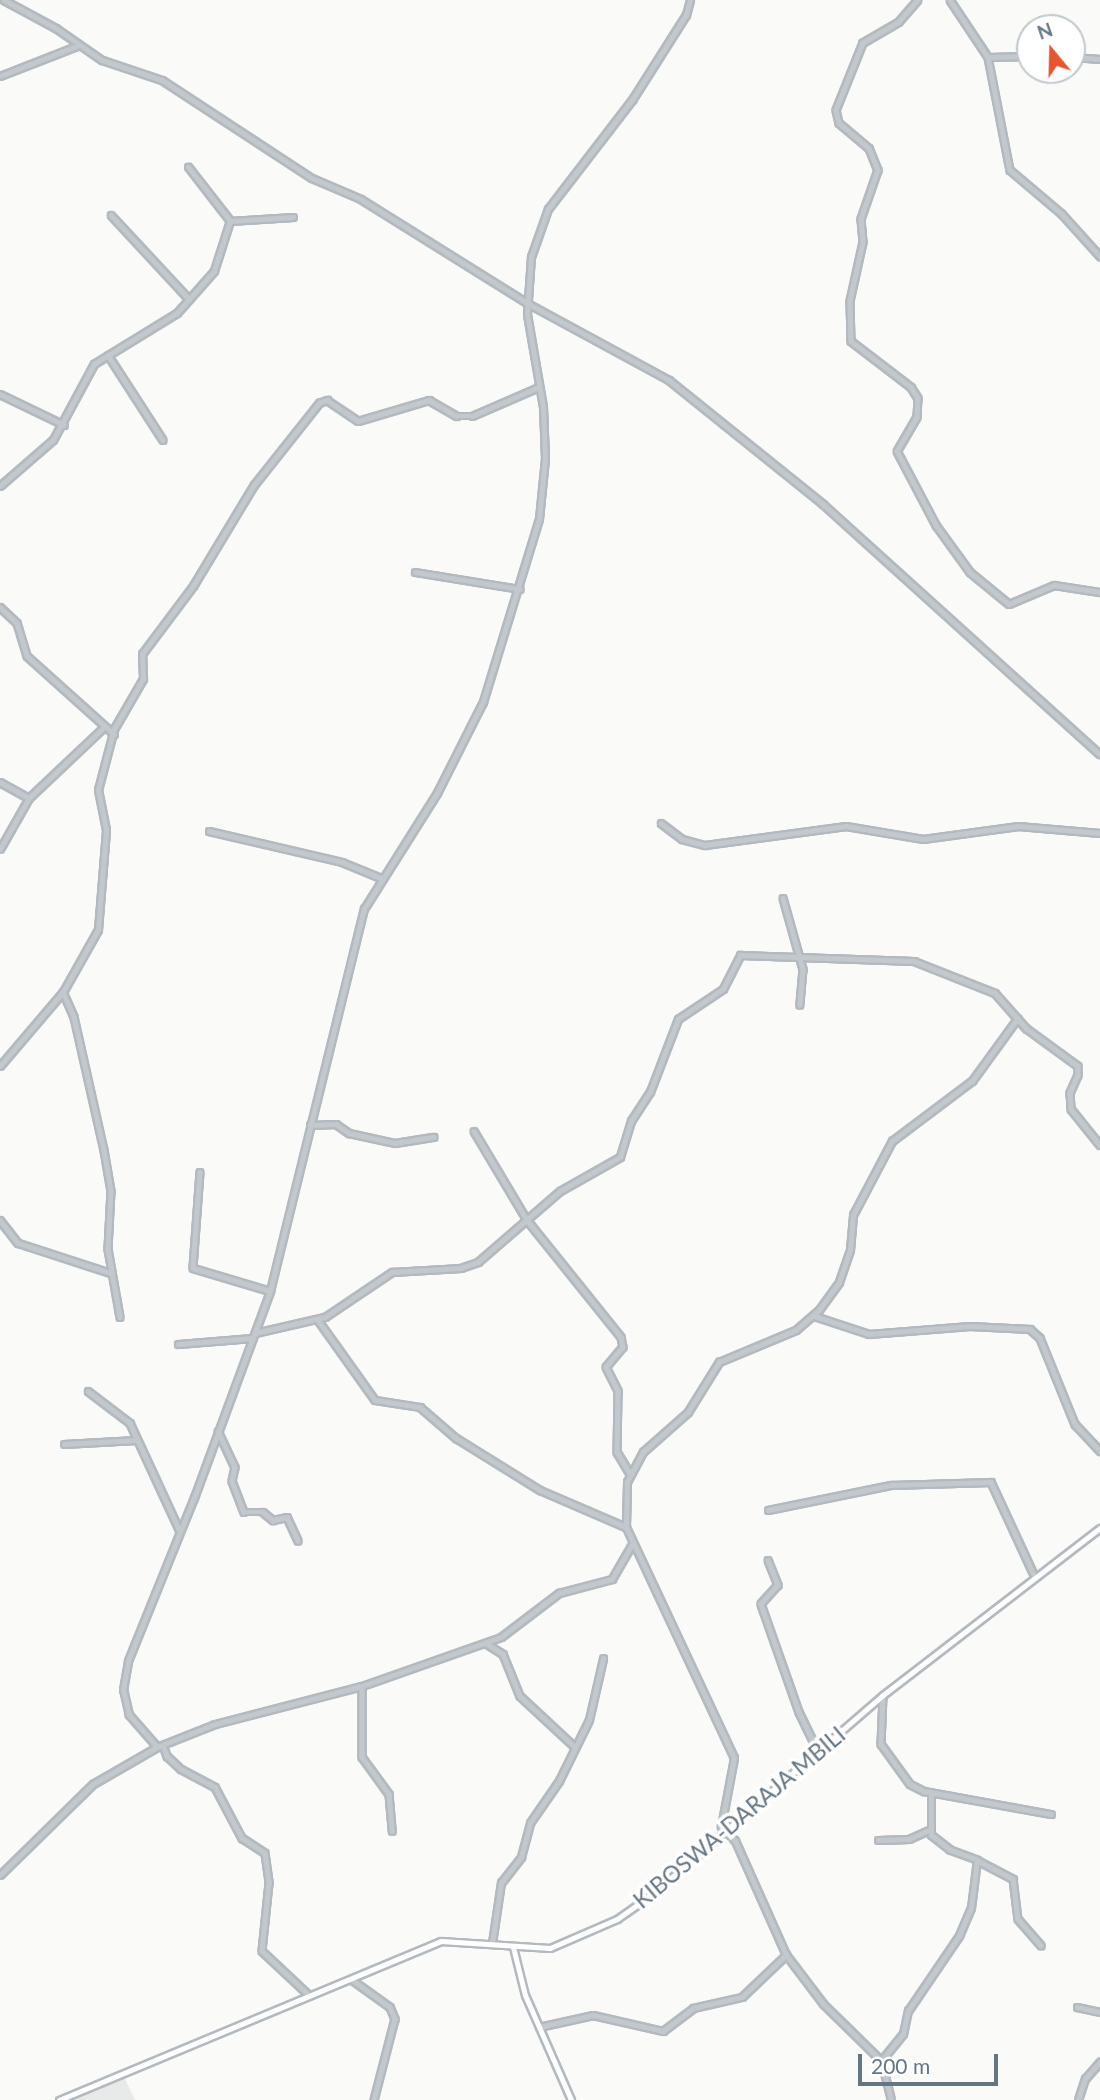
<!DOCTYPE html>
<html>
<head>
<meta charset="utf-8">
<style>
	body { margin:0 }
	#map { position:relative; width:1100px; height:2100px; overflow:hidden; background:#fafaf8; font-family:Lato,sans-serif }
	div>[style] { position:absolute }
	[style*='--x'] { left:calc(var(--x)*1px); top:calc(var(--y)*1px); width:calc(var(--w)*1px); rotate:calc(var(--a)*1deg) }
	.built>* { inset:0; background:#e8e9e9 }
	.roads { filter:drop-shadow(2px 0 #b3babf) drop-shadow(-2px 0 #b3babf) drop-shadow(0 2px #b3babf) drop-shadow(0 -2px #b3babf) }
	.minor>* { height:4.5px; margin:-2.25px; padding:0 2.25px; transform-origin:2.25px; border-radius:2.25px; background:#c3c8cc }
	.secondary>* { height:5px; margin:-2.5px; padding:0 2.5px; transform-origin:2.5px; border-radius:2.5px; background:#fff }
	span { translate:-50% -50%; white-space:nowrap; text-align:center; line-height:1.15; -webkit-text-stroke:7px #fff; paint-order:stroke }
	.street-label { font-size:23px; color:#657683 }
	.north { position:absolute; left:1016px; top:14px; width:70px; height:70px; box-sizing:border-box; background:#fff; border:2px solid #c1c8cd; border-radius:50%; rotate:341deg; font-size:19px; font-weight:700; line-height:28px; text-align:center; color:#657683 }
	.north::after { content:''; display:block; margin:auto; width:24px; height:32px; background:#e4572e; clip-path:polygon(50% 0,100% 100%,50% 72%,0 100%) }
	.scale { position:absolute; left:858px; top:2054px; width:140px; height:32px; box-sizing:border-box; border:4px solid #657683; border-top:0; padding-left:9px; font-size:21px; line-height:24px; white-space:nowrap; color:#657683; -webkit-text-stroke:5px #fff; paint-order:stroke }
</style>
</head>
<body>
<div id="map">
	<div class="built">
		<i style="clip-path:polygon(122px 2073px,135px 2100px,73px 2100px)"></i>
	</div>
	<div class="roads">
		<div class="minor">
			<i style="--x:4;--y:0;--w:59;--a:28.3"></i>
			<i style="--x:56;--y:28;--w:56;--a:34.8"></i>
			<i style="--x:102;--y:60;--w:63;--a:18.4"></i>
			<i style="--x:162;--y:80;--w:179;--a:33.2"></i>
			<i style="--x:312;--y:178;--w:53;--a:23.2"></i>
			<i style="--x:361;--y:199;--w:198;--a:32"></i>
			<i style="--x:529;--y:304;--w:159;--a:28.5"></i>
			<i style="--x:669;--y:380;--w:198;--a:38.8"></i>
			<i style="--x:823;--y:504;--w:373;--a:42.1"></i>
			<i style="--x:918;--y:0;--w:29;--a:131"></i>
			<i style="--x:899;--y:22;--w:42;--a:149.7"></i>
			<i style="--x:863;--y:43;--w:72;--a:111.9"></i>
			<i style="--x:836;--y:110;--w:13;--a:77"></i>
			<i style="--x:839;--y:123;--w:39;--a:40"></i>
			<i style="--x:869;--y:148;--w:24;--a:68"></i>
			<i style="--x:878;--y:170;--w:52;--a:109.1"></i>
			<i style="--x:861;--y:219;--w:23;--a:85"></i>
			<i style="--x:863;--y:242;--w:60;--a:102.4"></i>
			<i style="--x:850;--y:301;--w:40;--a:88.6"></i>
			<i style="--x:851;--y:341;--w:76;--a:37.5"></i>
			<i style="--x:911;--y:387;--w:13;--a:58"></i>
			<i style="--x:918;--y:398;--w:19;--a:93"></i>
			<i style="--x:917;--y:417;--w:39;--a:120"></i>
			<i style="--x:897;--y:451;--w:84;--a:62.2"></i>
			<i style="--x:936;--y:525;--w:58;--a:54.1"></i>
			<i style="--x:970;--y:572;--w:50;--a:39.4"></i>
			<i style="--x:1009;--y:604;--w:49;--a:-22.9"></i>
			<i style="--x:1054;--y:585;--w:47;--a:8.7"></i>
			<i style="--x:950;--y:0;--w:69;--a:56.3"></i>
			<i style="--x:988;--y:57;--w:42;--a:-1.4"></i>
			<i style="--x:988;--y:57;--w:115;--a:79"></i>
			<i style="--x:1010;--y:170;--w:68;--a:40.2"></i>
			<i style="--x:1062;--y:214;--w:57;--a:47.9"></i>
			<i style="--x:1072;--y:57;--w:28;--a:4"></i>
			<i style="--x:0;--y:76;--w:83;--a:-21.3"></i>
			<i style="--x:111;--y:215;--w:115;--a:47.1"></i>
			<i style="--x:230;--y:221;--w:63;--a:-3.6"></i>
			<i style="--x:108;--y:355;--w:101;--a:57.1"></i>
			<i style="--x:0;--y:394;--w:71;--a:25.8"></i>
			<i style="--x:0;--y:486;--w:70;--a:-41"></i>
			<i style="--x:53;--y:440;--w:86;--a:-61.7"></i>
			<i style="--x:94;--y:364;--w:97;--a:-31.6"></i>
			<i style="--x:177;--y:313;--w:56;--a:-48.6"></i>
			<i style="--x:214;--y:271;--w:52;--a:-72.3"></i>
			<i style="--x:230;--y:221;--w:68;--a:-127.9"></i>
			<i style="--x:415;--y:572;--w:106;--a:9.2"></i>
			<i style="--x:0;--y:607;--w:23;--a:43"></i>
			<i style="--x:17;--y:623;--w:34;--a:73"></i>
			<i style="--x:27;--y:656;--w:117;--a:41.9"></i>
			<i style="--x:0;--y:782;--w:33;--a:29"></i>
			<i style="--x:661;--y:823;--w:26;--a:37"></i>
			<i style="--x:682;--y:839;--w:24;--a:15"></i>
			<i style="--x:705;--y:845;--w:142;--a:-7.7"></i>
			<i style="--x:846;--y:826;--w:78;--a:9.6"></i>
			<i style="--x:923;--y:839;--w:96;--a:-7.8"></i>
			<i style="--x:1018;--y:826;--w:82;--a:4.9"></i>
			<i style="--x:209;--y:831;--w:137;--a:13.1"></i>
			<i style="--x:342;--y:862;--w:42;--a:22.3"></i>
			<i style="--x:0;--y:849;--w:59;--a:-60.4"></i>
			<i style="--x:29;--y:798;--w:102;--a:-43.4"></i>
			<i style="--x:783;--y:898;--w:74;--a:74.3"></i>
			<i style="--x:803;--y:969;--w:36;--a:95"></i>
			<i style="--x:63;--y:992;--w:27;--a:66"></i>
			<i style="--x:74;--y:1017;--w:136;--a:77.3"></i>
			<i style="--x:104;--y:1150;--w:42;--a:80.3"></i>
			<i style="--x:111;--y:1191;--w:58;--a:93"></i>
			<i style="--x:108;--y:1249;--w:69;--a:80"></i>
			<i style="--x:0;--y:1066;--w:97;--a:-49.6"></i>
			<i style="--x:63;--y:992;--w:71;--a:-60.6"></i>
			<i style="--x:98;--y:930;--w:100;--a:-85.4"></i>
			<i style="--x:106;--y:830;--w:41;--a:-101.3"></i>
			<i style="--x:98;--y:790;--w:63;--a:-75.3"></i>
			<i style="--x:114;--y:729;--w:58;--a:-59.9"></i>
			<i style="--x:143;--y:679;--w:25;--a:-92"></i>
			<i style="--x:142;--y:654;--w:85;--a:-53.1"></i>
			<i style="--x:193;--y:586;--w:118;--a:-58.9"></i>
			<i style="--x:254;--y:485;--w:105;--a:-51.6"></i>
			<i style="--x:319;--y:403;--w:9;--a:-21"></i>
			<i style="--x:327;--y:400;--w:37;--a:34"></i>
			<i style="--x:358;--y:421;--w:74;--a:-16.5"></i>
			<i style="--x:429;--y:400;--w:32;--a:30"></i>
			<i style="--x:457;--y:416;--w:15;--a:0"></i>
			<i style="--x:472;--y:416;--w:73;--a:-23.4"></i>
			<i style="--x:310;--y:1125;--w:26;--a:-2"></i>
			<i style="--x:336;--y:1124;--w:16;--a:35"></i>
			<i style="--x:349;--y:1133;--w:47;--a:12.3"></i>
			<i style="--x:395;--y:1143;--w:39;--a:-9"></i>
			<i style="--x:474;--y:1131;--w:104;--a:59.2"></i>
			<i style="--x:527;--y:1220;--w:150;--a:51.2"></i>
			<i style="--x:621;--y:1337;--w:10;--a:79"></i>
			<i style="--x:623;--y:1347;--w:26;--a:130"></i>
			<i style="--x:606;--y:1367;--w:27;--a:63"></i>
			<i style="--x:618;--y:1391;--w:61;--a:90.9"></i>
			<i style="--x:617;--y:1452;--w:26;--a:59"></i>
			<i style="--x:200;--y:1172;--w:96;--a:94.2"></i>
			<i style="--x:193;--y:1268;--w:80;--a:16.6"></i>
			<i style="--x:0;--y:1220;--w:29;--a:52"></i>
			<i style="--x:18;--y:1243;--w:98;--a:17.9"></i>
			<i style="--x:814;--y:1316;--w:58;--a:18.1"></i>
			<i style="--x:869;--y:1334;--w:101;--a:-4.5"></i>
			<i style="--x:970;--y:1326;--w:60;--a:2.9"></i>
			<i style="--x:1030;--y:1329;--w:13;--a:42"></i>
			<i style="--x:1040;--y:1338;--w:93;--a:67.9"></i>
			<i style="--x:1075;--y:1424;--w:37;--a:47"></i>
			<i style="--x:318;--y:1320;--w:98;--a:54.5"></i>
			<i style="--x:375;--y:1400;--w:46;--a:8.8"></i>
			<i style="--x:420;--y:1407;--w:48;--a:40.7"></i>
			<i style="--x:456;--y:1438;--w:99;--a:31.8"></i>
			<i style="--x:540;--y:1490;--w:94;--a:23.3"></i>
			<i style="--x:255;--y:1333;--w:72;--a:-12.9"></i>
			<i style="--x:325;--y:1317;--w:81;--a:-33.9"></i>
			<i style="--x:392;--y:1272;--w:69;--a:-3.3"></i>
			<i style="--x:461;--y:1268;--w:18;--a:-19"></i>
			<i style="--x:478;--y:1262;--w:108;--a:-40.9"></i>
			<i style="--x:560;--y:1191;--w:69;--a:-29.5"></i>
			<i style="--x:620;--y:1157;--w:38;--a:-73"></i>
			<i style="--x:631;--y:1121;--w:35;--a:-57"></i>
			<i style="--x:650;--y:1092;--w:78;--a:-69"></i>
			<i style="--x:678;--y:1019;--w:54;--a:-33.7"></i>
			<i style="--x:723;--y:989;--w:38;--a:-63"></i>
			<i style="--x:740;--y:955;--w:174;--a:2"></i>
			<i style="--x:914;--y:961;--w:87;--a:21.6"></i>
			<i style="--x:995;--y:993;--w:47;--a:48.5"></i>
			<i style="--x:1026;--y:1028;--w:64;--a:36.2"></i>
			<i style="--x:1078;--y:1066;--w:9;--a:90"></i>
			<i style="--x:1078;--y:1075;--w:20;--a:114"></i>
			<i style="--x:1070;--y:1093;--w:16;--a:86"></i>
			<i style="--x:1071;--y:1109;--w:46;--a:51.1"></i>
			<i style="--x:178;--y:1344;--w:75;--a:-4.6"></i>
			<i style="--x:88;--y:1391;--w:53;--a:37.3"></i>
			<i style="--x:130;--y:1423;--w:119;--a:65.2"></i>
			<i style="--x:218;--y:1431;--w:40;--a:65"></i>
			<i style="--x:235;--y:1467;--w:14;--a:102"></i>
			<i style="--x:232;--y:1481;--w:33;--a:69"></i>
			<i style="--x:244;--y:1512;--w:19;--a:0"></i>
			<i style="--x:263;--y:1512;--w:13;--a:39"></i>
			<i style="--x:273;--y:1520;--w:14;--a:-12"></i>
			<i style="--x:287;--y:1517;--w:26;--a:65"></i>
			<i style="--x:64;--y:1444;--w:72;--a:-3.2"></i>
			<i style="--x:768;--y:1510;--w:126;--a:-11.5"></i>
			<i style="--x:891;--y:1485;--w:100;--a:-1.7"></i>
			<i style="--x:991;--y:1482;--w:105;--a:65.1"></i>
			<i style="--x:768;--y:1560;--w:27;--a:68"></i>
			<i style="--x:778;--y:1585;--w:25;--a:132"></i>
			<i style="--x:761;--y:1604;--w:114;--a:70.6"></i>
			<i style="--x:799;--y:1712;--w:41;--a:64.1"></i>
			<i style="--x:487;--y:1644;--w:19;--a:32"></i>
			<i style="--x:503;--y:1654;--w:45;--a:68"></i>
			<i style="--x:520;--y:1696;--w:75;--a:42.8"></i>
			<i style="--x:362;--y:1686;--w:71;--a:90"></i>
			<i style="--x:362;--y:1757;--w:46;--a:53.9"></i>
			<i style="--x:389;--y:1794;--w:37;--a:85"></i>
			<i style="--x:883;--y:1696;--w:48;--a:92.4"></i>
			<i style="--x:881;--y:1744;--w:49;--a:54.1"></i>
			<i style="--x:910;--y:1784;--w:16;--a:27"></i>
			<i style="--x:924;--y:1791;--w:129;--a:10.3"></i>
			<i style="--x:163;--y:1745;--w:12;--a:70"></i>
			<i style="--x:167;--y:1756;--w:19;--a:43"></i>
			<i style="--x:181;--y:1769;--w:38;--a:28"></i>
			<i style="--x:215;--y:1787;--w:58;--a:62.1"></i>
			<i style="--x:242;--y:1838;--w:27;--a:33"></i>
			<i style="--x:265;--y:1853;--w:30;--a:82"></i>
			<i style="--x:269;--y:1883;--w:68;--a:95.9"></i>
			<i style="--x:262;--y:1951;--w:64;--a:43.1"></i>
			<i style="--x:157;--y:1747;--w:62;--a:-21.6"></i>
			<i style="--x:215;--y:1724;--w:152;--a:-14.5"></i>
			<i style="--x:362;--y:1686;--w:147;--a:-19.4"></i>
			<i style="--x:501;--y:1637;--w:73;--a:-37.2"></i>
			<i style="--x:559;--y:1593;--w:55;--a:-14.8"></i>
			<i style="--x:612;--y:1579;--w:39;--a:-60"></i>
			<i style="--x:878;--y:1840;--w:31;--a:-2"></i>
			<i style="--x:909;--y:1839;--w:22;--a:-24"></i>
			<i style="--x:977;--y:1860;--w:41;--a:27.8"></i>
			<i style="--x:1013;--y:1879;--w:40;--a:82.9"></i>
			<i style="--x:1018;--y:1919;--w:35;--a:49"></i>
			<i style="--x:0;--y:1875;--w:130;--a:-44.4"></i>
			<i style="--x:93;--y:1784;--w:74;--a:-30"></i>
			<i style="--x:157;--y:1747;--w:43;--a:-131.2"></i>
			<i style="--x:129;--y:1715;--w:26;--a:-103"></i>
			<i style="--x:123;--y:1690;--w:29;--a:-80"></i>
			<i style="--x:128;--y:1661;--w:176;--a:-68"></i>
			<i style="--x:194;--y:1498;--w:221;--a:-69.8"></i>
			<i style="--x:270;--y:1291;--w:393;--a:-76.2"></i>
			<i style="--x:364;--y:909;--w:137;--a:-57.8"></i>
			<i style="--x:437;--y:793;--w:102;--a:-63.2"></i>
			<i style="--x:483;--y:702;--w:191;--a:-73"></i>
			<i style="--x:539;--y:519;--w:60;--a:-84.3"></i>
			<i style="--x:545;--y:459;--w:52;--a:-92.2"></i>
			<i style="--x:543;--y:407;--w:94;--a:-99.8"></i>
			<i style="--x:527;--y:314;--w:57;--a:-86"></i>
			<i style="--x:531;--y:257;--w:51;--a:-70.5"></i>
			<i style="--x:548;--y:209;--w:138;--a:-52.4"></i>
			<i style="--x:632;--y:100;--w:101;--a:-57.6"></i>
			<i style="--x:686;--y:15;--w:16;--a:-75"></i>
			<i style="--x:492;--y:1943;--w:61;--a:-81.5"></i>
			<i style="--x:501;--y:1883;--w:33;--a:-52"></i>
			<i style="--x:521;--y:1857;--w:35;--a:-75"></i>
			<i style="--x:530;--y:1823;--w:51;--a:-55.4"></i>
			<i style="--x:559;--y:1781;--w:68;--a:-63.8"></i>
			<i style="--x:589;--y:1720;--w:63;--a:-77.1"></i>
			<i style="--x:351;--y:1979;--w:48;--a:35.7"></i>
			<i style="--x:390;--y:2007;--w:13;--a:67"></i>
			<i style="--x:395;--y:2019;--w:84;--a:104.5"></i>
			<i style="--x:1077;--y:2007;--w:24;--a:12"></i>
			<i style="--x:539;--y:2027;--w:55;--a:-12.5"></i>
			<i style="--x:593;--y:2015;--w:72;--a:12.9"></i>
			<i style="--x:663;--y:2031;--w:38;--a:-37"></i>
			<i style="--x:693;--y:2008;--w:50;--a:-12.7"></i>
			<i style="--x:742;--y:1997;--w:61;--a:-43.7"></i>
			<i style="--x:881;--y:2061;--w:35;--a:-51"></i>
			<i style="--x:903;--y:2034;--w:24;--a:-78"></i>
			<i style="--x:908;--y:2011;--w:91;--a:-55.8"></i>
			<i style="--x:959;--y:1936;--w:30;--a:-67"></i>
			<i style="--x:971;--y:1908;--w:48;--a:-82.9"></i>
			<i style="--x:977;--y:1860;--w:29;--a:-160"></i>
			<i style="--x:950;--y:1850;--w:24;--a:-142"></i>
			<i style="--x:931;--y:1835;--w:42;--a:-90"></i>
			<i style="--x:891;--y:2100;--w:40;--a:-104.4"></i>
			<i style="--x:881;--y:2061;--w:81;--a:-135.5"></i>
			<i style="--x:823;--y:2004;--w:61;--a:-127.1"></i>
			<i style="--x:786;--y:1955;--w:125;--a:-114.1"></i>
			<i style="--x:735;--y:1841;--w:20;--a:-135"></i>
			<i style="--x:721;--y:1827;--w:70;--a:-79.3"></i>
			<i style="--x:734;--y:1758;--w:255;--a:-115.1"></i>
			<i style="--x:626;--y:1527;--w:45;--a:-88.7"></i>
			<i style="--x:627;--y:1482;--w:34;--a:-62"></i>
			<i style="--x:643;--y:1452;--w:60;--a:-41.6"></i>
			<i style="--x:688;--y:1412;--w:59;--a:-58.2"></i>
			<i style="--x:719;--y:1362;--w:83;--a:-22.6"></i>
			<i style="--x:796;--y:1330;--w:30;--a:-41"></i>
			<i style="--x:819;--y:1310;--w:34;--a:-54"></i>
			<i style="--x:839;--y:1282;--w:34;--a:-71"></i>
			<i style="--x:850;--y:1250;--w:35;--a:-85"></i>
			<i style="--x:853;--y:1215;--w:84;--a:-62.2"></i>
			<i style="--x:892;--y:1141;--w:100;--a:-36.9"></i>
			<i style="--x:972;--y:1081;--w:77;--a:-54"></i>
			<i style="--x:1078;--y:2100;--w:22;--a:-72"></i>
			<i style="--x:1085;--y:2079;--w:23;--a:-49"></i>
		</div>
		<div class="secondary">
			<i style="--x:513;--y:1947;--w:49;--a:76"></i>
			<i style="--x:525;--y:1995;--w:115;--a:66.3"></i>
			<i style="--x:59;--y:2100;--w:414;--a:-22.6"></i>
			<i style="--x:441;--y:1941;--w:109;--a:3.7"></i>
			<i style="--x:550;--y:1948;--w:73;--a:-23.4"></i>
			<i style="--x:617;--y:1919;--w:39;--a:-35"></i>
			<i style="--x:649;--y:1897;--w:309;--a:-40.8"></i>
			<i style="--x:883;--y:1695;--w:274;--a:-37.6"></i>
		</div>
	</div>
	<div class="street-label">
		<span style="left:739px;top:1817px;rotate:-40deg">KIBOSWA-DARAJA MBILI</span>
	</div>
	<div class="north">N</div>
	<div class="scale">200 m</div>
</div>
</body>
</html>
